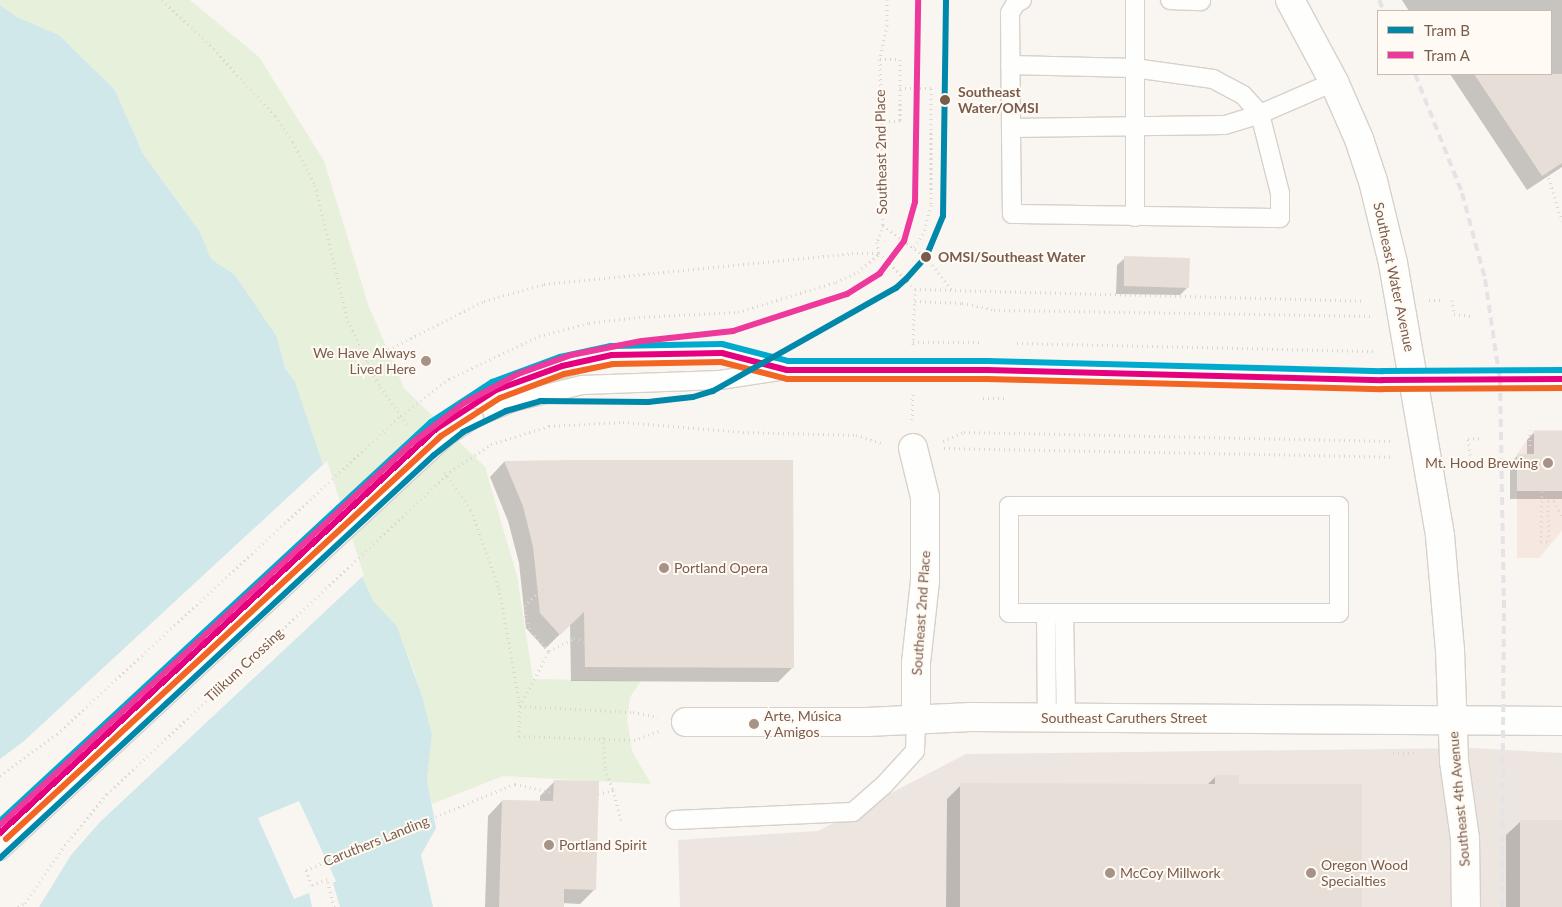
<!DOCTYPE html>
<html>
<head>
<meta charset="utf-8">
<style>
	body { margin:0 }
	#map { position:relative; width:1562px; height:907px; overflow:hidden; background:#f9f5f0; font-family:Lato,sans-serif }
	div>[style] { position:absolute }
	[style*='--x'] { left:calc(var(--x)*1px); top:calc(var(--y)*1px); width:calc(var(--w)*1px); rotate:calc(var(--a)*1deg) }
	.commercial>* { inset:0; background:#f6e8e1 }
	.industrial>* { inset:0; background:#ede5e0 }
	.green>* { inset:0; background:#e7f0db }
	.water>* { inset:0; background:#d0e8ea }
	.pier>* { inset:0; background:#f9f5f0 }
	.shadow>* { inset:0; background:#0003 }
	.building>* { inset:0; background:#e6ded7 }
	.path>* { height:3px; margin-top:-1.5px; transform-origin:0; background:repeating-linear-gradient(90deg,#dcd5d0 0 1px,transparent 0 5px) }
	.roads { filter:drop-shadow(1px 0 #d7d1cb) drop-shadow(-1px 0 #d7d1cb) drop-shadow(0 1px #d7d1cb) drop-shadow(0 -1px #d7d1cb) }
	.lane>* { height:18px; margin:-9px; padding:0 9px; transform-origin:9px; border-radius:9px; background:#fefefd }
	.street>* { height:28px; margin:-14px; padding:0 14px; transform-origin:14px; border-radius:14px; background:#fefefd }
	.secondary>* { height:28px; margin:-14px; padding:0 14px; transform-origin:14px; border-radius:14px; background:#fefefd }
	.rail>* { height:4px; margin-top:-2px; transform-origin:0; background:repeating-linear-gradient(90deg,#e6e3e7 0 8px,transparent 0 13px) }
	.path-bridge>* { height:3px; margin-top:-1.5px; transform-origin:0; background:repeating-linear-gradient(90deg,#dcd5d0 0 1px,transparent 0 5px) }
	.bridges { filter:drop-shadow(1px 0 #d7d1cb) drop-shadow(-1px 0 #d7d1cb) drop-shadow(0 1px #d7d1cb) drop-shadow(0 -1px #d7d1cb) }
	.lane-bridge>* { height:18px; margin:-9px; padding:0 9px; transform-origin:9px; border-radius:9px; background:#fefefd }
	.bus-1>* { height:6px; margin:-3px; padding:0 3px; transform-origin:3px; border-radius:3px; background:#e5007d }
	.bus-2>* { height:6px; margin:-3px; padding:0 3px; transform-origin:3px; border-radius:3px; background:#f26522 }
	.bus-3>* { height:6px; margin:-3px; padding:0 3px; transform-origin:3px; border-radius:3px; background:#00a9ce }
	.tram-1>* { height:6px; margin:-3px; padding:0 3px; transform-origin:3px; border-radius:3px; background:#0088ab }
	.tram-2>* { height:6px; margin:-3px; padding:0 3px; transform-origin:3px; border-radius:3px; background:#ed389c }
	.dots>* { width:14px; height:14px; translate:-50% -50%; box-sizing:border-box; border:2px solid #fffaf3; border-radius:50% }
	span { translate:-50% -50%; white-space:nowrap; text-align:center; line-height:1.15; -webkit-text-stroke:4px #fffaf3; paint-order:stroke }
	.stop-label { font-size:14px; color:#7a5c4d; font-weight:700 }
	.left { translate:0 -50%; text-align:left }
	.street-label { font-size:14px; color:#7a5c4d }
	.poi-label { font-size:14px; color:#7a5c4d }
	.right { translate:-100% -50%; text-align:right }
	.legend { position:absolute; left:1377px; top:10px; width:175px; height:65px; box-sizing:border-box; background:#fffaf3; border:1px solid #cabbb1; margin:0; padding:6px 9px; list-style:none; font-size:15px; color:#7a5c4d }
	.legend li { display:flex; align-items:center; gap:10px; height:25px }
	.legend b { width:25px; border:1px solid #cabbb1 }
</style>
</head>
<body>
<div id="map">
	<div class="commercial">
		<i style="clip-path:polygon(1534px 430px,1562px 430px,1562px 531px,1539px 558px,1517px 558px,1517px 454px)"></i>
	</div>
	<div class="industrial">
		<i style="clip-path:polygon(1471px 748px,1562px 753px,1562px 907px,680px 907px,678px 840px,818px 831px,966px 754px)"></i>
	</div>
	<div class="green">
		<i style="clip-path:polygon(0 0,190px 0,259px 57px,324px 161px,369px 307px,404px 388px,485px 467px,517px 576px,533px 679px,641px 681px,630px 697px,627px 719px,632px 751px,651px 784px,503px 776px,432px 804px,427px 779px,432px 735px,415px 674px,397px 626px,374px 602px,360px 573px,295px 382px,285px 368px,277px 337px,235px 275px,211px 259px,200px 232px,143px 154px,115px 90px,59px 35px,17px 17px,0 5px)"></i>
	</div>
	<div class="water">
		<i style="clip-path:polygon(0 5px,17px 17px,59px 35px,115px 90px,143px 154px,200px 232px,211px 259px,235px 275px,277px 337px,285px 368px,295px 382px,360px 573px,374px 602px,397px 626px,422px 696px,432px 735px,427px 779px,436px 828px,421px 855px,433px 907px,0 907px)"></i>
	</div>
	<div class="pier">
		<i style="clip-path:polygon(327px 461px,364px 575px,100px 822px,71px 855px,39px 907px,0 907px,0 759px,24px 741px)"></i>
		<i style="clip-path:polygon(299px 801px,336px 881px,333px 883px,340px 907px,312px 907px,309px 893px,294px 899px,258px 818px)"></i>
	</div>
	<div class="shadow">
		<i style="clip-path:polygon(1402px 0,1562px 0,1562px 167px,1527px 190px,1450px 74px,1551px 74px,1551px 11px,1409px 11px)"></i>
		<i style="clip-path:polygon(1125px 258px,1188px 287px,1180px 295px,1116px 294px,1117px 265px)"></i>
		<i style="clip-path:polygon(1535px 432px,1562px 432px,1562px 499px,1510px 499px,1510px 463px,1518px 455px,1527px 455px,1527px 440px)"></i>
		<i style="clip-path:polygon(504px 462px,792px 462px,793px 667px,778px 682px,571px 681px,570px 624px,545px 649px,526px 628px,519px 563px,508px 521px,490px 477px)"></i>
		<i style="clip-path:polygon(1216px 776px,1238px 785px,1361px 907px,946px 907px,947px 799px,961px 785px,1207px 785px)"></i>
		<i style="clip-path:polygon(555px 781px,595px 889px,580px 904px,562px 903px,562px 907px,485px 907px,488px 816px,502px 801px,540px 802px,540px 796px)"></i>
		<i style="clip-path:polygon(1521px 821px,1562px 821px,1562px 907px,1506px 907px,1506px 835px)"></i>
	</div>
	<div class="building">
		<i style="clip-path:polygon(1474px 74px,1562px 74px,1562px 163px,1542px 176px)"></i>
		<i style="clip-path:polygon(1124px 256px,1190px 258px,1189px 288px,1124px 286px)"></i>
		<i style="clip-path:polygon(1534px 431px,1562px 431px,1562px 491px,1517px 491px,1517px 454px,1534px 454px)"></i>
		<i style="clip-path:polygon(571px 460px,793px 460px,794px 668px,585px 667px,584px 612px,560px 635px,540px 613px,533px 547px,523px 506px,504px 461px)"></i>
		<i style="clip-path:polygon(1215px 775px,1239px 775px,1239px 784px,1362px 784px,1362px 907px,960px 907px,960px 783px,1215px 784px)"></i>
		<i style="clip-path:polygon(554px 780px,599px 781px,596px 890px,564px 889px,564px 907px,499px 907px,502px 800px,553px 801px)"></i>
		<i style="clip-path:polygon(1520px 820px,1562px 820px,1562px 907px,1520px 907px)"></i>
	</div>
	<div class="path">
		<i style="--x:162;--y:0;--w:66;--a:43.2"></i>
		<i style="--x:210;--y:45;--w:96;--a:47.5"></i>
		<i style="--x:275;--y:116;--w:32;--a:55"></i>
		<i style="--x:293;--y:142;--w:48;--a:62.9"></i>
		<i style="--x:315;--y:185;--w:140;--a:76.4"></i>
		<i style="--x:348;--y:321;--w:73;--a:64.1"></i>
		<i style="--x:380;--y:387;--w:48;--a:54.3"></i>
		<i style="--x:887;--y:0;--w:25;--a:90"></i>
		<i style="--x:887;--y:25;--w:35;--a:102"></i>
		<i style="--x:880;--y:59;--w:166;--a:89"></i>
		<i style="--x:883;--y:225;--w:18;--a:109"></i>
		<i style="--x:877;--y:242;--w:11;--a:80"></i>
		<i style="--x:879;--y:253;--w:51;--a:45"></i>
		<i style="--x:915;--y:289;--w:56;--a:92"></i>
		<i style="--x:880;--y:59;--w:20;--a:0"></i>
		<i style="--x:900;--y:59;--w:62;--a:90"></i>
		<i style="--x:900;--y:121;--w:20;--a:180"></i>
		<i style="--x:900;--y:88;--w:31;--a:0"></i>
		<i style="--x:931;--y:88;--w:117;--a:90"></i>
		<i style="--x:931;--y:205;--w:30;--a:105"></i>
		<i style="--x:923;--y:234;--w:17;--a:123"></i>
		<i style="--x:1547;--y:173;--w:50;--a:72.6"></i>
		<i style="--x:883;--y:225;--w:54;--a:36.7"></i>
		<i style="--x:926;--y:257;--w:44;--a:52.4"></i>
		<i style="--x:915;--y:289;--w:449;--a:1.5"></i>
		<i style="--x:1429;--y:300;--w:14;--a:0"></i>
		<i style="--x:1452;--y:300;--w:14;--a:82"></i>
		<i style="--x:1454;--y:314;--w:19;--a:6"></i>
		<i style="--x:915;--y:301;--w:47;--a:2.4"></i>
		<i style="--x:962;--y:303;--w:33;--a:12"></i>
		<i style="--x:994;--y:310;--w:379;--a:0.9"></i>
		<i style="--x:913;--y:342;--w:68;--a:0"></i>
		<i style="--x:1017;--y:343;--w:359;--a:1.3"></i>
		<i style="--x:366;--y:361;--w:132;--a:-27"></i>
		<i style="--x:484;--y:301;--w:62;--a:-15.8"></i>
		<i style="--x:544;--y:284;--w:310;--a:-5.7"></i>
		<i style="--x:852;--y:253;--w:27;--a:0"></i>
		<i style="--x:449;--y:379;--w:100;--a:-25.5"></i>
		<i style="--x:539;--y:336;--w:52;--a:-14.6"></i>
		<i style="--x:589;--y:323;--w:50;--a:-6.8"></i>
		<i style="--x:639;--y:317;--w:99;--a:-2.9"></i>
		<i style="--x:738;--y:312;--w:102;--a:-17"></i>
		<i style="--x:836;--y:282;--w:24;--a:-24"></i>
		<i style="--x:858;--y:272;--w:28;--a:-41"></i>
		<i style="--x:983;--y:398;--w:21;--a:0"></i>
		<i style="--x:912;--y:420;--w:26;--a:-88"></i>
		<i style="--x:1530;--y:430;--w:16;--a:90"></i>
		<i style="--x:943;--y:441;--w:23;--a:-23"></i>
		<i style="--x:964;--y:432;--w:430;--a:1.2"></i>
		<i style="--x:491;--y:444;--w:61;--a:-17.2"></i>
		<i style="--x:549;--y:426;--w:74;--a:-3.1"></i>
		<i style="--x:623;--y:422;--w:120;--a:4.8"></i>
		<i style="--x:743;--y:432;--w:113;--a:1.5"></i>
		<i style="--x:856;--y:435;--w:28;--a:18"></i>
		<i style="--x:944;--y:448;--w:450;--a:1.1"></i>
		<i style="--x:1470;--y:455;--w:16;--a:-97"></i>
		<i style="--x:1468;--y:439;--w:14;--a:-4"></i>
		<i style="--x:444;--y:472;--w:47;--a:54.6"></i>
		<i style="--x:471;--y:510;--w:83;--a:70.3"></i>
		<i style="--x:499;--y:588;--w:120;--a:79.9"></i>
		<i style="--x:520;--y:706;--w:30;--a:92"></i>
		<i style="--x:519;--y:736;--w:115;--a:2"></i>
		<i style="--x:634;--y:740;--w:27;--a:-20"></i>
		<i style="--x:1542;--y:491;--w:51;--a:91.1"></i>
		<i style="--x:1541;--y:542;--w:8;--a:-7"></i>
		<i style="--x:1549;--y:541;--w:40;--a:-91.4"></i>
		<i style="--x:1548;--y:501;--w:6;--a:0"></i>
		<i style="--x:1554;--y:501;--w:17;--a:62"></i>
		<i style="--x:543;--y:588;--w:25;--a:137"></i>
		<i style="--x:525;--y:605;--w:13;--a:86"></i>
		<i style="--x:526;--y:618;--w:15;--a:70"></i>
		<i style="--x:531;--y:632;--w:26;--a:47"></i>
		<i style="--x:520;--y:706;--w:113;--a:3"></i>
		<i style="--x:633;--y:712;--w:25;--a:11"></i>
		<i style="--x:520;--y:706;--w:62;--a:-62.2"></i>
		<i style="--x:549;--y:651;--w:28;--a:-27"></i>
		<i style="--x:574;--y:638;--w:11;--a:15"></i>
		<i style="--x:603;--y:737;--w:32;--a:86"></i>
		<i style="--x:605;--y:769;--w:22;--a:69"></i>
		<i style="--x:1393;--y:753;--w:21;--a:0"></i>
		<i style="--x:598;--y:794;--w:16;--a:-15"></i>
		<i style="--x:613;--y:790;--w:34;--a:75"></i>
		<i style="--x:334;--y:907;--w:29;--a:-104"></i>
		<i style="--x:327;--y:879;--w:16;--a:158"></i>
		<i style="--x:312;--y:885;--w:16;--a:-112"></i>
		<i style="--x:306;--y:870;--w:226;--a:-22.4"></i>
		<i style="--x:515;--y:784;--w:40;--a:13"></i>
	</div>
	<div class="roads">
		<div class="lane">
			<i style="--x:1022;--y:0;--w:7;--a:153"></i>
			<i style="--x:1016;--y:3;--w:12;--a:121"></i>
			<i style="--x:1010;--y:13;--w:115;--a:89.5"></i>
			<i style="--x:1011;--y:128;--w:214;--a:-0.8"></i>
			<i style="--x:1225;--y:125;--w:37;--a:-17"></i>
			<i style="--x:1260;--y:114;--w:81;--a:-23.4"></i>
			<i style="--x:1135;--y:0;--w:217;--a:90"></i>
			<i style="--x:1170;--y:0;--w:31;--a:2"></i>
			<i style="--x:1010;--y:65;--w:124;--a:1.4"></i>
			<i style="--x:1134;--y:68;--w:80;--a:7.9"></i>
			<i style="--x:1213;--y:79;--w:34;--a:28"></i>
			<i style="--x:1243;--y:95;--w:25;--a:48"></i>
			<i style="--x:1260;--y:114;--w:81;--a:75.8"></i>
			<i style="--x:1280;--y:193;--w:25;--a:90"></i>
			<i style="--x:1280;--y:218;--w:268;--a:-179.1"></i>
			<i style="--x:1012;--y:214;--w:86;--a:-90.7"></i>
			<i style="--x:468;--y:408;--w:58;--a:-28.8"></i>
			<i style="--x:519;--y:380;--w:96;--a:-15"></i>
			<i style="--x:612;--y:355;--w:110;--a:-1"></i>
			<i style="--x:722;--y:353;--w:59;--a:13.8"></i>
			<i style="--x:474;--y:418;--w:42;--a:-22.3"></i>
			<i style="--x:513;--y:402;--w:71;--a:-13.8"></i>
			<i style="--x:582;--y:385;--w:138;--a:-2.1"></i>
			<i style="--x:720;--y:380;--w:68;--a:-8.5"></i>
			<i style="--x:787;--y:370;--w:200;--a:0"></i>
			<i style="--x:987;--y:370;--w:395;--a:1.5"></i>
			<i style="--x:1382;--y:380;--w:180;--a:-0.3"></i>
			<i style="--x:1009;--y:506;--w:330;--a:0"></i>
			<i style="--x:1339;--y:506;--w:107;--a:90"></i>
			<i style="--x:1339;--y:613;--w:330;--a:180"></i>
			<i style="--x:1009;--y:613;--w:107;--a:-90"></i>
			<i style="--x:1046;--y:613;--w:105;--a:89.5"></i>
			<i style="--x:1064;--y:613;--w:105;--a:88.9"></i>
			<i style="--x:675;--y:820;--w:178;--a:-2.6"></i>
			<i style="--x:853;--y:812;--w:41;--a:-41.1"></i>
			<i style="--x:884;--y:785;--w:46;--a:-47.6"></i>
			<i style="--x:915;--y:751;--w:31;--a:-88"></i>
		</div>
		<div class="street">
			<i style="--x:913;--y:448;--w:50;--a:76.2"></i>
			<i style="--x:925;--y:497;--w:84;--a:90"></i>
			<i style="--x:925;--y:581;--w:82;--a:96.3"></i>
			<i style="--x:916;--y:663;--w:57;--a:90"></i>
			<i style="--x:686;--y:722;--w:181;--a:0"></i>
			<i style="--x:867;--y:722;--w:104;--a:-2.8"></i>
			<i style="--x:971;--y:717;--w:591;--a:0.39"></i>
		</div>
		<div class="secondary">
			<i style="--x:1290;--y:0;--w:93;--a:61.8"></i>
			<i style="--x:1334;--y:82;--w:62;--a:66.3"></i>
			<i style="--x:1359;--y:139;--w:44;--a:71.6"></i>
			<i style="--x:1373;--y:181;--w:84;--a:76.3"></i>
			<i style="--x:1393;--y:263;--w:277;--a:80.2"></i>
			<i style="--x:1440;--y:536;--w:114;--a:85"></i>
			<i style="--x:1450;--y:650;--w:111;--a:87.9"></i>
			<i style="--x:1454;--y:761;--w:78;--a:81.9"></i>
			<i style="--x:1465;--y:838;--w:69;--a:89.2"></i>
		</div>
	</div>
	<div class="rail">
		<i style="--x:1379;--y:0;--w:12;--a:66"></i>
		<i style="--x:1415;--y:74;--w:128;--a:68.4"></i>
		<i style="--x:1462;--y:193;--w:89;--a:75"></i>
		<i style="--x:1485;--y:279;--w:102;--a:81.6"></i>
		<i style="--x:1500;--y:380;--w:220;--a:89"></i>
		<i style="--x:1504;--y:600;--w:307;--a:90.4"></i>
	</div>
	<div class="path-bridge">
		<i style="--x:0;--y:776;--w:71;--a:-36.4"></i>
		<i style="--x:57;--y:734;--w:468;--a:-42.8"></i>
		<i style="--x:401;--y:416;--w:61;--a:-37.6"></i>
		<i style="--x:18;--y:907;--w:8;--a:-30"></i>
		<i style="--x:25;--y:903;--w:75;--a:-55.3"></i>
		<i style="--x:68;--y:841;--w:61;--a:-50.3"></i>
		<i style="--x:107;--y:794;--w:470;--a:-43.2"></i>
		<i style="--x:450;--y:472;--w:50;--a:-34.3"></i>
	</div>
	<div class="bridges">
		<div class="lane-bridge">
			<i style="--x:0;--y:833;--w:414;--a:-42.9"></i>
			<i style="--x:303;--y:551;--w:193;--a:-41.9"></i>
			<i style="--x:0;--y:851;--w:609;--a:-42.87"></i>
			<i style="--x:446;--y:437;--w:34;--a:-34"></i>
		</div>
	</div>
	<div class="bus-1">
		<i style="--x:0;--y:833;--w:594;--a:-42.82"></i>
		<i style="--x:436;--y:429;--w:72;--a:-33"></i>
		<i style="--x:496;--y:390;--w:70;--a:-20"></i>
		<i style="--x:562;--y:366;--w:51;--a:-12.4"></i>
		<i style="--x:612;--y:355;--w:110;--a:-1"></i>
		<i style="--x:722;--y:353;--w:67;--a:14.7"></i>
		<i style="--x:787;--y:370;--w:200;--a:0"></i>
		<i style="--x:987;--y:370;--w:395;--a:1.5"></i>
		<i style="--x:1382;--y:380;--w:180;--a:-0.3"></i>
	</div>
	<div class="bus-2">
		<i style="--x:6;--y:839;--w:593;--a:-42.81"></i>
		<i style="--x:441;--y:436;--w:70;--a:-32.8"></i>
		<i style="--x:500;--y:398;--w:68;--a:-20.6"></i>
		<i style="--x:564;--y:374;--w:50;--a:-11.5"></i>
		<i style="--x:613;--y:364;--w:108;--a:-1.1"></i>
		<i style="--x:721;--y:362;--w:68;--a:14.4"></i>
		<i style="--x:787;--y:379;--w:200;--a:0"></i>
		<i style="--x:987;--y:379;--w:395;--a:1.5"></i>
		<i style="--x:1382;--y:389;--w:180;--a:-0.3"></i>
	</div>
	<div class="bus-3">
		<i style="--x:0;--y:821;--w:587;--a:-42.79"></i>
		<i style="--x:431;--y:422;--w:73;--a:-33.3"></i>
		<i style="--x:492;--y:382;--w:72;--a:-20.2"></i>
		<i style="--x:560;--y:357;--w:52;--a:-12.2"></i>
		<i style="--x:611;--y:346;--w:111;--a:-1"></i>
		<i style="--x:722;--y:344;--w:68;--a:14.4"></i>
		<i style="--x:788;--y:361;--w:199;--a:0"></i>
		<i style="--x:987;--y:361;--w:395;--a:1.5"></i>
		<i style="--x:1382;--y:371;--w:180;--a:-0.3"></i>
	</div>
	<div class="tram-1">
		<i style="--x:0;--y:858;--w:592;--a:-42.88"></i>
		<i style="--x:434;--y:455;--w:37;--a:-38"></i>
		<i style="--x:463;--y:432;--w:48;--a:-26"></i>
		<i style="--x:506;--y:411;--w:35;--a:-16"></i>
		<i style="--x:540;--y:401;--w:108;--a:0.5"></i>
		<i style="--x:648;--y:402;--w:45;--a:-6.3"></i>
		<i style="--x:693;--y:397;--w:21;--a:-17"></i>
		<i style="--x:713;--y:391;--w:210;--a:-29.4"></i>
		<i style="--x:896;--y:288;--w:13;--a:-42"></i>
		<i style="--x:906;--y:279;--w:30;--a:-48"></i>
		<i style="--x:926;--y:257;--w:44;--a:-67.5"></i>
		<i style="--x:943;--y:216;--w:216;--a:-89.2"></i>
	</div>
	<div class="tram-2">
		<i style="--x:0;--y:825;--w:563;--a:-42.84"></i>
		<i style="--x:413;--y:442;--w:64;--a:-37.4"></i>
		<i style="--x:464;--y:403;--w:61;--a:-28.2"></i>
		<i style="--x:518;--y:374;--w:56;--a:-19.7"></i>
		<i style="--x:571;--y:355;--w:72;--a:-11.2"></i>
		<i style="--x:642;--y:341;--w:92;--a:-6.3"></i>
		<i style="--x:733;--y:331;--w:120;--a:-18"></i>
		<i style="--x:847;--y:294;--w:39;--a:-32"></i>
		<i style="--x:880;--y:273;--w:40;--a:-53"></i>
		<i style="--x:904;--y:241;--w:41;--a:-74.2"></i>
		<i style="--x:915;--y:202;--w:202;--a:-89.1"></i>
	</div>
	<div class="dots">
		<i style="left:945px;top:100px;background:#7a5c4d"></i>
		<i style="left:926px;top:257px;background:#7a5c4d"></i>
		<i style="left:426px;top:361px;background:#a69286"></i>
		<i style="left:1548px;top:463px;background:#a69286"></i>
		<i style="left:664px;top:568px;background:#a69286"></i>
		<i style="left:754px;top:724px;background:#a69286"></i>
		<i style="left:549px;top:845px;background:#a69286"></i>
		<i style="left:1110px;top:873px;background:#a69286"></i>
		<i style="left:1311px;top:873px;background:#a69286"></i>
	</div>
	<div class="stop-label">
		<span class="left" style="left:958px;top:100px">Southeast<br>Water/OMSI</span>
		<span class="left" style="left:938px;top:257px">OMSI/Southeast Water</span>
	</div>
	<div class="street-label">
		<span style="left:881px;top:152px;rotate:-91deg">Southeast 2nd Place</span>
		<span style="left:1394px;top:277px;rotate:78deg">Southeast Water Avenue</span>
		<span style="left:921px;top:613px;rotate:-86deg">Southeast 2nd Place</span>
		<span style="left:244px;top:665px;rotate:-43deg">Tilikum Crossing</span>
		<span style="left:1124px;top:718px">Southeast Caruthers Street</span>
		<span style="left:1459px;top:799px;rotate:-95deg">Southeast 4th Avenue</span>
		<span style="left:376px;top:841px;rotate:-22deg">Caruthers Landing</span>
	</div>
	<div class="poi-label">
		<span class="right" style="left:416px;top:361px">We Have Always<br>Lived Here</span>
		<span class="right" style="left:1538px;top:463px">Mt. Hood Brewing</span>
		<span class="left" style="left:674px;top:568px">Portland Opera</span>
		<span class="left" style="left:764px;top:724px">Arte, Música<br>y Amigos</span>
		<span class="left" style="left:559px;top:845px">Portland Spirit</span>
		<span class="left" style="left:1321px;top:873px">Oregon Wood<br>Specialties</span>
		<span class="left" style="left:1120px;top:873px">McCoy Millwork</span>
	</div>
	<ul class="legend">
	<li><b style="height:6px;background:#0088ab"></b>Tram B</li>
	<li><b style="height:6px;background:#ed389c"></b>Tram A</li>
	</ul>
</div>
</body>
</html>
